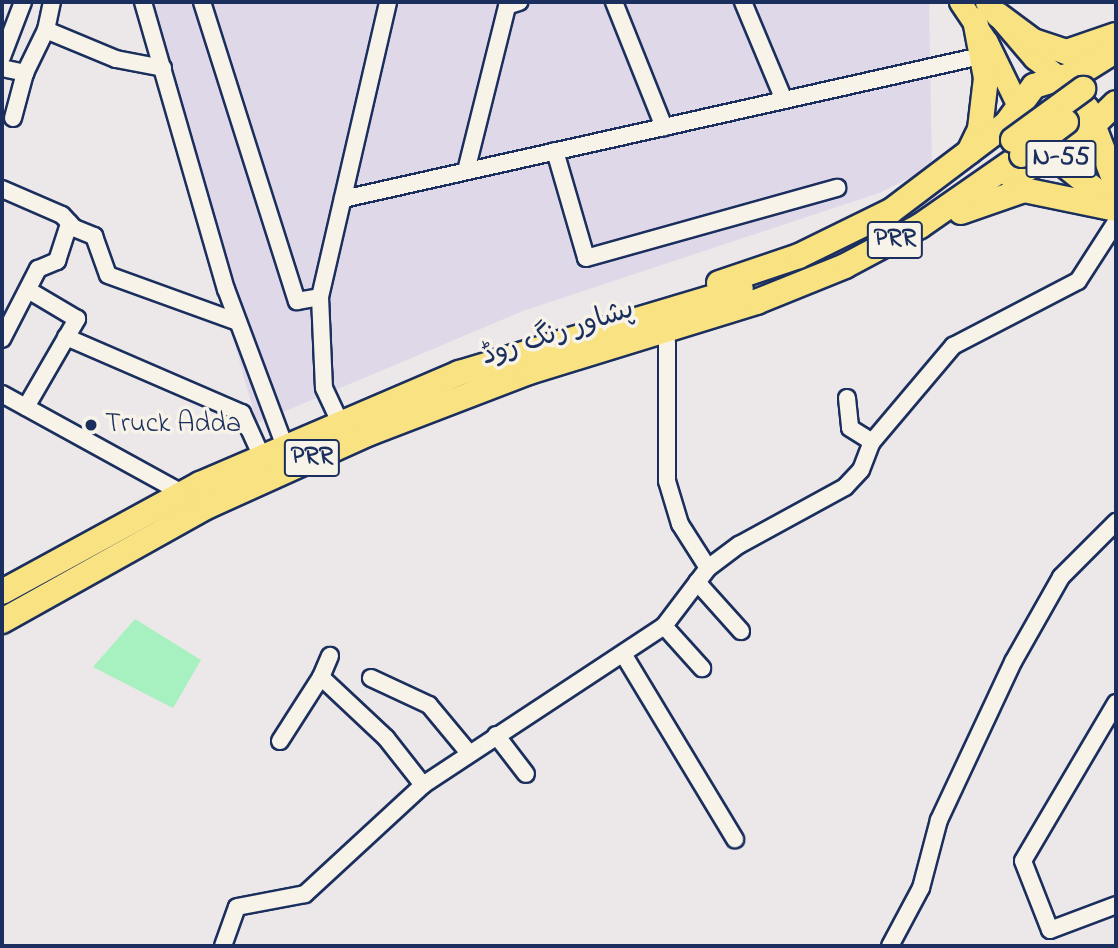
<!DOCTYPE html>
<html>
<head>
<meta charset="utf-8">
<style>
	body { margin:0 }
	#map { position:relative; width:1118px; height:948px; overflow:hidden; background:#ece7e8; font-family:"Indie Flower","Playpen Sans Arabic",sans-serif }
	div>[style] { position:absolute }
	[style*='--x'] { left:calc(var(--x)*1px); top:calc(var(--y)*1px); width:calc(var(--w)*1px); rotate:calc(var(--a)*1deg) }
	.built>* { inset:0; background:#ded8e8 }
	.green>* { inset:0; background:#a7f1c0 }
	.roads { filter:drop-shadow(2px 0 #1b2f5e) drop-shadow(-2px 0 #1b2f5e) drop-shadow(0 2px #1b2f5e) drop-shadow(0 -2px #1b2f5e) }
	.minor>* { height:16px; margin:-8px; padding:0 8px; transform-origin:8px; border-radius:8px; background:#f7f3e8 }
	.major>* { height:21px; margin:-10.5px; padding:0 10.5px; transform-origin:10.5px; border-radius:10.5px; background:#f8e281 }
	.highway>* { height:24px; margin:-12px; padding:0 12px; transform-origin:12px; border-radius:12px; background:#f8e281 }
	.bridges { filter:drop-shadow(2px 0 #1b2f5e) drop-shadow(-2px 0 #1b2f5e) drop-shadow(0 2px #1b2f5e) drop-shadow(0 -2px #1b2f5e) }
	.highway-bridge>* { height:24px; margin:-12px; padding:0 12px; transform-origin:12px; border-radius:12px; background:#f8e281 }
	.dots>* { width:19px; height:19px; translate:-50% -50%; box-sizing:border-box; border:4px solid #f7f3e8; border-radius:50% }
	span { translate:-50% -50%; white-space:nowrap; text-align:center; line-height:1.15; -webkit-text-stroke:7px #f7f3e8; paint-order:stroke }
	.shield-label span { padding:2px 5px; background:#f7f3e8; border:2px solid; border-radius:5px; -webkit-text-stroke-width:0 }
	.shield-label { font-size:26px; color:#1b2f5e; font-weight:700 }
	.street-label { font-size:28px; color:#1b2f5e }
	.poi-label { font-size:28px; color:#1b2f5e }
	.left { translate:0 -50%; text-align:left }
	.frame { position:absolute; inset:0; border:4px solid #1b2f5e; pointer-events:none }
</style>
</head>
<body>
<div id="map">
	<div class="built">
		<i style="clip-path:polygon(138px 2px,929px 2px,932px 167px,879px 193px,523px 311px,257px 423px)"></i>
	</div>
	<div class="green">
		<i style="clip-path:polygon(135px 619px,201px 660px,173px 708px,93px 667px)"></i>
	</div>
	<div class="roads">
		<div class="minor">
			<i style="--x:143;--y:2;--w:299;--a:73.9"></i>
			<i style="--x:226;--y:289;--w:169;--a:69.5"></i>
			<i style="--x:202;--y:2;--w:314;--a:72.4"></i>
			<i style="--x:297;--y:301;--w:23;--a:-10"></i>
			<i style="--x:320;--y:297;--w:303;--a:-77"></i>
			<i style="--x:614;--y:2;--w:135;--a:68.2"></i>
			<i style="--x:743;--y:2;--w:106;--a:67.3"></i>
			<i style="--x:46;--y:30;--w:29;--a:-78"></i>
			<i style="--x:2;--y:57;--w:59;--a:-69.1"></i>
			<i style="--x:2;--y:68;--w:24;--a:12"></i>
			<i style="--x:13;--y:118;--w:47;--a:-75.1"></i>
			<i style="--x:25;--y:73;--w:48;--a:-64"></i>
			<i style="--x:46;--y:30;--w:76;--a:22.5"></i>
			<i style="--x:116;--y:59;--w:48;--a:10.8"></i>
			<i style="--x:555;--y:151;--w:111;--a:73.8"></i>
			<i style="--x:586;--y:258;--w:261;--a:-15.6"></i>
			<i style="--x:466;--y:171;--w:170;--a:-76"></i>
			<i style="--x:507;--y:6;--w:13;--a:-18"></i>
			<i style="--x:2;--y:189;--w:65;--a:23.4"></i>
			<i style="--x:62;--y:215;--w:18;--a:47"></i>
			<i style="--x:74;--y:228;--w:22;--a:22"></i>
			<i style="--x:94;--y:236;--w:41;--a:70.3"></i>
			<i style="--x:108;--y:275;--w:138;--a:19.9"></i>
			<i style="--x:343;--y:199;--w:658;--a:-12.64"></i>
			<i style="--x:320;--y:297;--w:91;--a:87.5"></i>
			<i style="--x:324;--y:388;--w:38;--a:65"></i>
			<i style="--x:66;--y:337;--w:192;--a:23.4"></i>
			<i style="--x:242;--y:413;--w:48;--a:65.6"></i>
			<i style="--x:2;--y:339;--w:79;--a:-62.8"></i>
			<i style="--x:38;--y:269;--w:21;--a:-23"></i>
			<i style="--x:57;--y:261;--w:40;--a:-72"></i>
			<i style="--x:667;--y:342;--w:139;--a:90"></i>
			<i style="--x:667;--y:481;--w:45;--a:73.2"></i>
			<i style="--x:680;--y:524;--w:52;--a:57.5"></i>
			<i style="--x:2;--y:394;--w:205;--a:28.8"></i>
			<i style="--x:847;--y:398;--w:30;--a:84"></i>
			<i style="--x:850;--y:428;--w:26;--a:32"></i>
			<i style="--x:26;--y:407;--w:102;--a:-59.9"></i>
			<i style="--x:77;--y:319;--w:57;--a:-149.4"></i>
			<i style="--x:697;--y:582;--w:66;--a:48.1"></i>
			<i style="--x:664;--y:626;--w:57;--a:47.9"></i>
			<i style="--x:625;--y:657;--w:213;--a:58.9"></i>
			<i style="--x:321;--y:677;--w:23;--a:-67"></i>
			<i style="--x:371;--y:678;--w:64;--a:25"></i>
			<i style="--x:429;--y:705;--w:61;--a:50.3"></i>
			<i style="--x:1116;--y:703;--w:183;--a:120.5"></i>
			<i style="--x:1023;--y:861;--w:74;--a:68.6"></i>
			<i style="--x:1050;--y:930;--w:71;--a:-20.7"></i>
			<i style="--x:496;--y:735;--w:49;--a:52.4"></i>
			<i style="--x:280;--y:741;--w:76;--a:-57.4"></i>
			<i style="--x:321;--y:677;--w:89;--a:43.2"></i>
			<i style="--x:386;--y:738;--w:60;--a:51.8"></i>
			<i style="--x:223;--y:946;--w:41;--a:-70.3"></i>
			<i style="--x:237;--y:907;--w:69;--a:-10.8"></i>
			<i style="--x:305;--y:894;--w:161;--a:-42.7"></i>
			<i style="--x:423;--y:785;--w:289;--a:-33.4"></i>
			<i style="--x:664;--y:626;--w:73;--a:-52.8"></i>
			<i style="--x:708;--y:568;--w:39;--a:-37"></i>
			<i style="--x:739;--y:545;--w:121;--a:-28.7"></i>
			<i style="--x:845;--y:487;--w:23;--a:-47"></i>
			<i style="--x:861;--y:470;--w:30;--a:-69"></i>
			<i style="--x:872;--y:442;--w:126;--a:-49.8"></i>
			<i style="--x:953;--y:346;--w:141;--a:-27.5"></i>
			<i style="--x:1078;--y:281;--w:70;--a:-57.2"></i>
			<i style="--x:890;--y:946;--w:66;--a:-61.9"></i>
			<i style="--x:921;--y:888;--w:70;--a:-75.2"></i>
			<i style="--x:939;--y:820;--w:174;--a:-64.9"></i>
			<i style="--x:1013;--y:662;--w:98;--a:-60.5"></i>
			<i style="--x:1061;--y:577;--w:78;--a:-45"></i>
		</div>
		<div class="major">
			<i style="--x:960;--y:2;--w:48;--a:56"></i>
			<i style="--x:987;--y:42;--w:73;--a:64.1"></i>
			<i style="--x:986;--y:2;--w:74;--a:49.4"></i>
			<i style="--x:1034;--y:58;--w:31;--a:37"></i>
		</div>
		<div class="highway">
			<i style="--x:998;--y:15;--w:44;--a:36.6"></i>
			<i style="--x:1033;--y:41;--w:35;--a:18"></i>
			<i style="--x:1066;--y:52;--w:53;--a:-18.8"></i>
			<i style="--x:1062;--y:79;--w:39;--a:50"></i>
			<i style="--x:1087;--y:109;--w:80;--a:68.9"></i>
			<i style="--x:1042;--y:147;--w:92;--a:38.9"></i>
			<i style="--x:969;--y:152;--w:25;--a:-64"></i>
			<i style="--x:980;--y:129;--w:51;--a:-83.3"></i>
			<i style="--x:986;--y:78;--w:59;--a:-100.7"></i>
			<i style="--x:1012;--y:177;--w:72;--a:-28.4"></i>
			<i style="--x:1075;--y:143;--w:57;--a:-44.3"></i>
			<i style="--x:961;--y:212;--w:67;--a:-19.2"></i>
			<i style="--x:1024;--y:190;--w:94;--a:11.7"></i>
			<i style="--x:719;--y:283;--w:84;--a:-18.6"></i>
			<i style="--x:799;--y:256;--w:102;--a:-26.1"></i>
			<i style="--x:891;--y:211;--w:144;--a:-37.1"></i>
			<i style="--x:1006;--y:124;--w:47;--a:-53.6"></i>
			<i style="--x:1034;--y:86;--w:51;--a:-17"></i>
			<i style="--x:1083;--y:71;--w:39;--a:-32"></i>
			<i style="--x:2;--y:592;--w:226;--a:-28.6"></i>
			<i style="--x:200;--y:484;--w:282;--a:-23.2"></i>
			<i style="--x:459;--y:373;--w:294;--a:-16.6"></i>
			<i style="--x:2;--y:621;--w:236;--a:-29.2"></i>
			<i style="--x:208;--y:506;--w:178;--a:-24.3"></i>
			<i style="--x:370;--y:433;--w:170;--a:-21"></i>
			<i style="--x:529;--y:372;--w:238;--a:-17.1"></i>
			<i style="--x:756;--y:302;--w:96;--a:-22"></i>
			<i style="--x:845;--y:266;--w:85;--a:-28.1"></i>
			<i style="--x:920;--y:226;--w:124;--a:-34.8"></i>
		</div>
	</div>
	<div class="bridges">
		<div class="highway-bridge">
			<i style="--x:1013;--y:140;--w:87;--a:-36.1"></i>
			<i style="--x:1022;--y:155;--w:55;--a:-36.9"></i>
		</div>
	</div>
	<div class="dots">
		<i style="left:91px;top:425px;background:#1b2f5e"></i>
	</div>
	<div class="shield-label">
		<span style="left:1061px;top:159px">N-55</span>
		<span style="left:895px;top:240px">PRR</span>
		<span style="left:312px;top:458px">PRR</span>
	</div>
	<div class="street-label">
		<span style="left:558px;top:334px;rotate:-18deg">پشاور رنگ روڈ</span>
	</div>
	<div class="poi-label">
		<span class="left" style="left:105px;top:425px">Truck Adda</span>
	</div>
	<div class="frame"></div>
</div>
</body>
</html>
